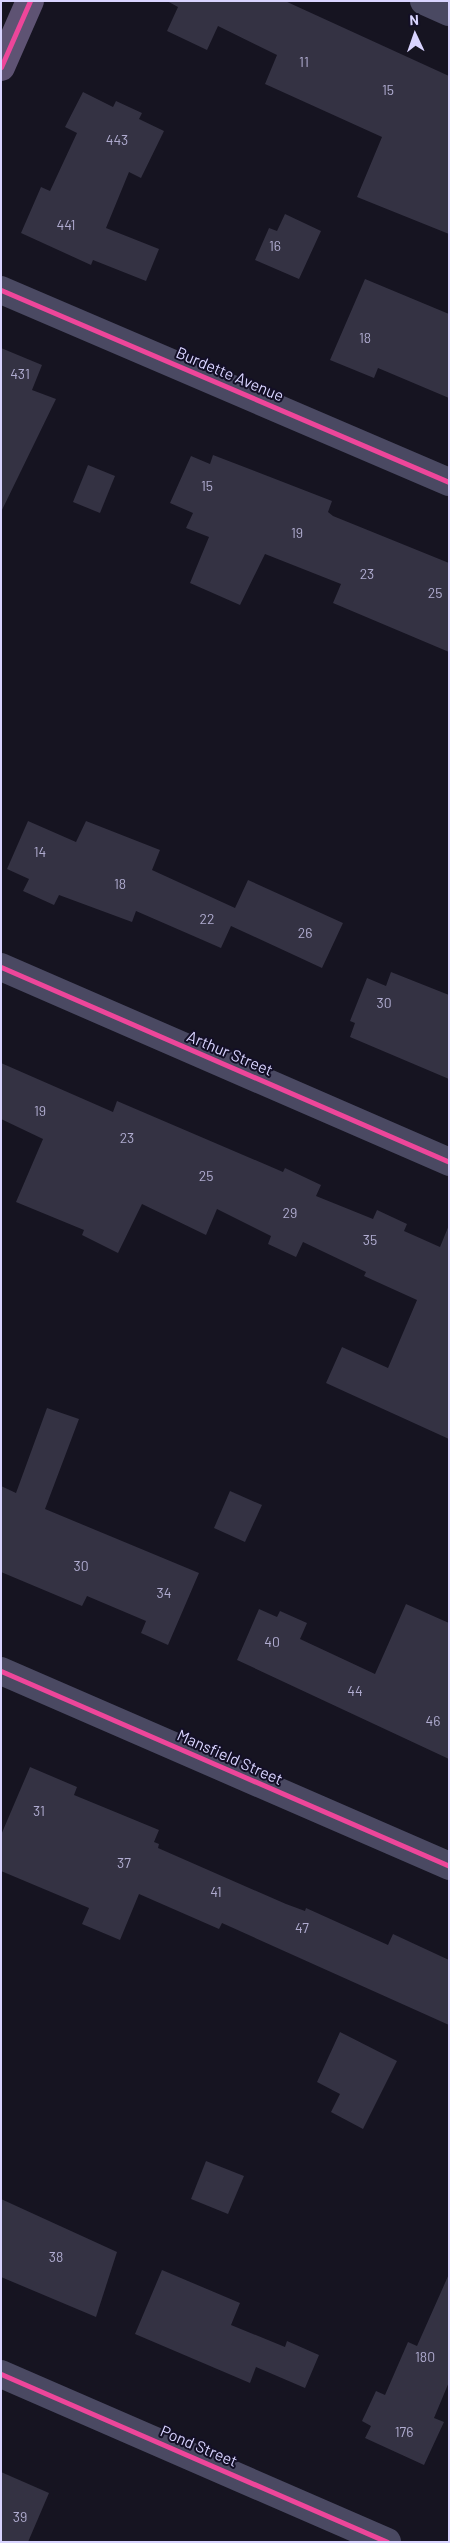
<!DOCTYPE html>
<html>
<head>
<meta charset="utf-8">
<style>
	body { margin:0 }
	#map { position:relative; width:450px; height:2543px; overflow:hidden; background:#161421; font-family:Barlow,sans-serif }
	div>[style] { position:absolute }
	[style*='--x'] { left:calc(var(--x)*1px); top:calc(var(--y)*1px); width:calc(var(--w)*1px); rotate:calc(var(--a)*1deg) }
	.building>* { inset:0; background:#343243 }
	.minor>* { height:28px; margin:-14px; padding:0 14px; transform-origin:14px; border-radius:14px; background:#4a4962 }
	.primary>* { height:28px; margin:-14px; padding:0 14px; transform-origin:14px; border-radius:14px; background:#5e5373 }
	.cycleway>* { height:5px; margin:-2.5px; padding:0 2.5px; transform-origin:2.5px; border-radius:2.5px; background:#ed469a }
	span { translate:-50% -50%; white-space:nowrap; text-align:center; line-height:1.15; -webkit-text-stroke:4px #130f26; paint-order:stroke }
	.number-label { font-size:14px; color:#b0acd0 }
	.number-label span { -webkit-text-stroke-width:0 }
	.street-label { font-size:16px; color:#d9d4ff }
	.frame { position:absolute; inset:0; border:2px solid #d9d4ff; pointer-events:none }
	.north { position:absolute; left:390px; top:10px; width:50px; height:50px; -webkit-text-stroke:4px #130f26; paint-order:stroke; rotate:357deg; font-size:14px; font-weight:700; line-height:20px; text-align:center; color:#d9d4ff }
	.north::after { content:''; display:block; margin:auto; width:18px; height:22px; background:#d9d4ff; clip-path:polygon(50% 0,100% 100%,50% 72%,0 100%) }
</style>
</head>
<body>
<div id="map">
	<div class="building">
		<i style="clip-path:polygon(167px 1px,285px 1px,449px 76px,449px 234px,357px 197px,382px 137px,265px 84px,277px 55px,218px 26px,207px 50px,167px 31px,178px 7px)"></i>
		<i style="clip-path:polygon(83px 92px,113px 107px,116px 101px,142px 113px,139px 119px,164px 131px,141px 178px,129px 172px,106px 228px,159px 249px,146px 281px,93px 260px,91px 265px,21px 233px,41px 187px,50px 191px,77px 133px,65px 127px)"></i>
		<i style="clip-path:polygon(285px 214px,321px 231px,299px 279px,255px 260px,269px 228px,277px 231px)"></i>
		<i style="clip-path:polygon(365px 279px,449px 314px,449px 398px,378px 368px,374px 378px,330px 360px)"></i>
		<i style="clip-path:polygon(1px 348px,42px 365px,32px 390px,56px 399px,1px 512px)"></i>
		<i style="clip-path:polygon(213px 455px,332px 501px,328px 512px,333px 516px,449px 563px,449px 652px,333px 603px,341px 584px,265px 554px,240px 605px,190px 583px,209px 537px,186px 528px,193px 513px,170px 503px,191px 456px,210px 464px)"></i>
		<i style="clip-path:polygon(88px 465px,115px 476px,100px 513px,73px 502px)"></i>
		<i style="clip-path:polygon(28px 821px,76px 842px,86px 821px,160px 850px,152px 870px,235px 908px,248px 880px,343px 923px,322px 968px,231px 926px,221px 948px,136px 911px,132px 922px,59px 895px,54px 905px,23px 891px,29px 879px,7px 869px)"></i>
		<i style="clip-path:polygon(391px 972px,449px 995px,449px 1079px,350px 1037px,355px 1023px,350px 1021px,367px 978px,386px 986px)"></i>
		<i style="clip-path:polygon(1px 1063px,113px 1112px,117px 1101px,283px 1172px,285px 1168px,321px 1185px,316px 1196px,373px 1219px,377px 1210px,407px 1224px,404px 1231px,440px 1247px,449px 1225px,449px 1439px,326px 1383px,342px 1347px,388px 1368px,417px 1300px,364px 1276px,366px 1272px,303px 1242px,296px 1257px,268px 1244px,271px 1236px,217px 1209px,206px 1235px,142px 1204px,118px 1253px,82px 1235px,84px 1230px,16px 1202px,43px 1139px,1px 1119px)"></i>
		<i style="clip-path:polygon(47px 1408px,79px 1419px,45px 1509px,199px 1573px,168px 1645px,141px 1633px,146px 1621px,87px 1596px,82px 1606px,1px 1572px,1px 1486px,16px 1493px)"></i>
		<i style="clip-path:polygon(230px 1491px,262px 1505px,245px 1542px,214px 1528px)"></i>
		<i style="clip-path:polygon(406px 1604px,449px 1623px,449px 1759px,237px 1660px,259px 1609px,277px 1617px,280px 1611px,307px 1623px,300px 1639px,375px 1674px)"></i>
		<i style="clip-path:polygon(30px 1767px,77px 1787px,74px 1795px,159px 1830px,154px 1842px,159px 1844px,158px 1848px,286px 1904px,305px 1911px,306px 1908px,388px 1945px,393px 1934px,449px 1960px,449px 2025px,222px 1923px,219px 1929px,139px 1894px,120px 1940px,82px 1924px,89px 1908px,1px 1871px,1px 1835px)"></i>
		<i style="clip-path:polygon(340px 2032px,397px 2061px,363px 2129px,331px 2112px,340px 2094px,317px 2082px)"></i>
		<i style="clip-path:polygon(206px 2161px,244px 2176px,228px 2214px,191px 2199px)"></i>
		<i style="clip-path:polygon(1px 2199px,117px 2252px,96px 2317px,1px 2277px)"></i>
		<i style="clip-path:polygon(162px 2270px,240px 2303px,231px 2325px,285px 2347px,287px 2341px,319px 2355px,305px 2388px,256px 2367px,250px 2383px,135px 2334px)"></i>
		<i style="clip-path:polygon(449px 2274px,449px 2382px,434px 2418px,444px 2422px,424px 2465px,365px 2438px,371px 2426px,362px 2421px,376px 2391px,385px 2395px,408px 2342px,417px 2346px)"></i>
		<i style="clip-path:polygon(1px 2472px,49px 2493px,28px 2542px,1px 2542px)"></i>
	</div>
	<div class="minor">
		<i style="--x:424;--y:1;--w:27;--a:24"></i>
		<i style="--x:1;--y:290;--w:487;--a:23.2"></i>
		<i style="--x:1;--y:967;--w:489;--a:23.5"></i>
		<i style="--x:1;--y:1671;--w:489;--a:23.5"></i>
		<i style="--x:1;--y:2374;--w:421;--a:23.5"></i>
	</div>
	<div class="primary">
		<i style="--x:1;--y:67;--w:72;--a:-66.3"></i>
	</div>
	<div class="cycleway">
		<i style="--x:1;--y:67;--w:72;--a:-66.3"></i>
		<i style="--x:1;--y:290;--w:487;--a:23.2"></i>
		<i style="--x:1;--y:967;--w:489;--a:23.5"></i>
		<i style="--x:1;--y:1671;--w:489;--a:23.5"></i>
		<i style="--x:1;--y:2374;--w:421;--a:23.5"></i>
	</div>
	<div class="number-label">
		<span style="left:304px;top:62px">11</span>
		<span style="left:388px;top:90px">15</span>
		<span style="left:117px;top:140px">443</span>
		<span style="left:66px;top:225px">441</span>
		<span style="left:275px;top:246px">16</span>
		<span style="left:365px;top:338px">18</span>
		<span style="left:20px;top:374px">431</span>
		<span style="left:207px;top:486px">15</span>
		<span style="left:297px;top:533px">19</span>
		<span style="left:367px;top:574px">23</span>
		<span style="left:435px;top:593px">25</span>
		<span style="left:40px;top:852px">14</span>
		<span style="left:120px;top:884px">18</span>
		<span style="left:207px;top:919px">22</span>
		<span style="left:305px;top:933px">26</span>
		<span style="left:384px;top:1003px">30</span>
		<span style="left:40px;top:1111px">19</span>
		<span style="left:127px;top:1138px">23</span>
		<span style="left:206px;top:1176px">25</span>
		<span style="left:290px;top:1213px">29</span>
		<span style="left:370px;top:1240px">35</span>
		<span style="left:81px;top:1566px">30</span>
		<span style="left:164px;top:1593px">34</span>
		<span style="left:272px;top:1642px">40</span>
		<span style="left:355px;top:1691px">44</span>
		<span style="left:433px;top:1721px">46</span>
		<span style="left:39px;top:1811px">31</span>
		<span style="left:124px;top:1863px">37</span>
		<span style="left:216px;top:1892px">41</span>
		<span style="left:302px;top:1928px">47</span>
		<span style="left:56px;top:2257px">38</span>
		<span style="left:425px;top:2357px">180</span>
		<span style="left:404px;top:2432px">176</span>
		<span style="left:20px;top:2517px">39</span>
	</div>
	<div class="street-label">
		<span style="left:230px;top:374px;rotate:23deg">Burdette Avenue</span>
		<span style="left:230px;top:1053px;rotate:23deg">Arthur Street</span>
		<span style="left:230px;top:1757px;rotate:24deg">Mansfield Street</span>
		<span style="left:199px;top:2446px;rotate:23deg">Pond Street</span>
	</div>
	<div class="frame"></div>
	<div class="north">N</div>
</div>
</body>
</html>
